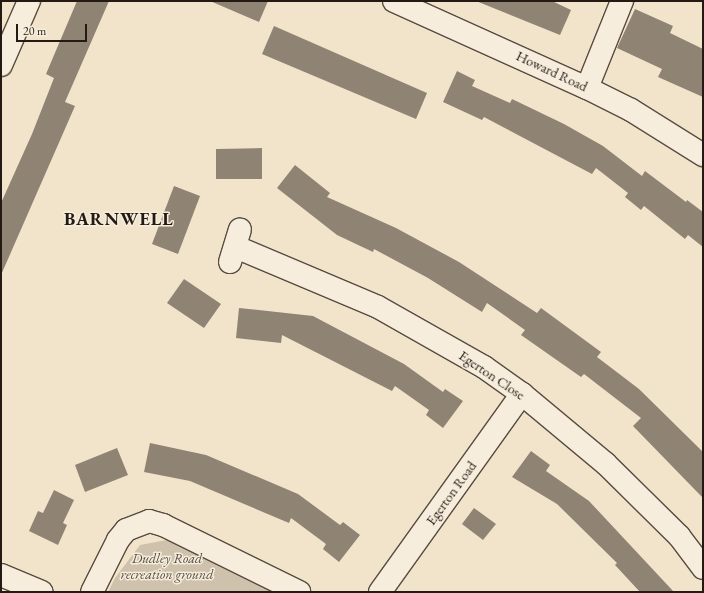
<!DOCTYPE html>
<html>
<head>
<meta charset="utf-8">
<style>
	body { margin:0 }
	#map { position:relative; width:704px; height:593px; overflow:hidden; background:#f2e4cb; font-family:"EB Garamond",serif }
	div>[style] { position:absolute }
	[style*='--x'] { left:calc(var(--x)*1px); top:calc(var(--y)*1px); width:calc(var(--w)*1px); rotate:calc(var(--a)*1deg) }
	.green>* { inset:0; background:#cfc2ac }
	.building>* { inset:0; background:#8f8373 }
	.roads { filter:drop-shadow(1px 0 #584c41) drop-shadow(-1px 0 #584c41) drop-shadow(0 1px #584c41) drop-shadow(0 -1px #584c41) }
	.minor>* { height:22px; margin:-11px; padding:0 11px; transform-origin:11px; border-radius:11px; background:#f7eddd }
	span { translate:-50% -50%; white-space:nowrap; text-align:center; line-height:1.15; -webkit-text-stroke:3px #f7eddd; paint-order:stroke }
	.street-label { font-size:14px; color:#241a13 }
	.park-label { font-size:14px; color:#574c41; font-style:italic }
	.district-label { font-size:18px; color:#241a13; font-weight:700; letter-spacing:1px }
	.frame { position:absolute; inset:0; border:2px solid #241a13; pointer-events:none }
	.scale { position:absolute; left:16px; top:24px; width:71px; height:18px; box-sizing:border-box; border:2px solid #241a13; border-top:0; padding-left:5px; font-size:12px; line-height:14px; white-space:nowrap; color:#241a13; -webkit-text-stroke:3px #f7eddd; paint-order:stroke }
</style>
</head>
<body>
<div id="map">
	<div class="green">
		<i style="clip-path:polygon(172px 539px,283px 592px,108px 592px,115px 578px,140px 545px)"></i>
	</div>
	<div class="building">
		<i style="clip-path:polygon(77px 1px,109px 1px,65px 102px,75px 106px,1px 275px,1px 203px,32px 134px,54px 78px,46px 74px)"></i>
		<i style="clip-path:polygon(210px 1px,268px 1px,259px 22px)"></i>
		<i style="clip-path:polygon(476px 1px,552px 1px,571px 10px,560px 35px)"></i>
		<i style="clip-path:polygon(635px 9px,673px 26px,670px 33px,703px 49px,703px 97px,658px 77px,662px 69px,617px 48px)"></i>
		<i style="clip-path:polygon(274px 26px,427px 93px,416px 119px,262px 54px)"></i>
		<i style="clip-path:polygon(457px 71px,475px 80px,472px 86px,510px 103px,512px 99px,564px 124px,603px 146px,642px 176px,645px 171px,686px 202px,687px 200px,703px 212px,703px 247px,688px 235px,685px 239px,644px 206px,641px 210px,625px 197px,628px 193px,596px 168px,592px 174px,484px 117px,482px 120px,443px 102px)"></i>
		<i style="clip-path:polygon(262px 148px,262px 179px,216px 179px,216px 149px)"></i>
		<i style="clip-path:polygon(295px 165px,330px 193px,327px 197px,396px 228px,459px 262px,537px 313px,541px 308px,601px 352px,597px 357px,639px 389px,703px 452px,703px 498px,633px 426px,641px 418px,584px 374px,581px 377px,521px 335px,525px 330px,487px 303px,482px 312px,428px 278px,374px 249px,373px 252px,337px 235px,277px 188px)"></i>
		<i style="clip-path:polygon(174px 186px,200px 196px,178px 254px,152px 244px)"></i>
		<i style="clip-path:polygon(184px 279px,221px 304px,204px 328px,167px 303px)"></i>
		<i style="clip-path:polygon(239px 308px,313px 316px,404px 364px,443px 392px,445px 389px,463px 401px,443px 428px,426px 415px,429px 410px,395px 386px,392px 391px,282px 335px,281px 343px,236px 338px)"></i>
		<i style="clip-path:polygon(150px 443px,206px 455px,298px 494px,340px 525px,343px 522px,360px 535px,339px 562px,323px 549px,326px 544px,291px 518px,289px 523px,190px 481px,144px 472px)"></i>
		<i style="clip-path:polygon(117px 448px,128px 475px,85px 492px,75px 465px)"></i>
		<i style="clip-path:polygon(531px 451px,550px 465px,546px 471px,589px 501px,674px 592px,640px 592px,615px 565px,617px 563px,557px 504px,512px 477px)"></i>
		<i style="clip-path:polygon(54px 490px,74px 500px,63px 523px,67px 525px,58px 545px,29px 531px,38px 511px,43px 513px)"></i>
		<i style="clip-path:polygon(474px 508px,496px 524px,483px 540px,462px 524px)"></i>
	</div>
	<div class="roads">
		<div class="minor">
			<i style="--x:394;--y:1;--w:212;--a:24.3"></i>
			<i style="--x:587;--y:88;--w:49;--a:26.6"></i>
			<i style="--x:631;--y:110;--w:85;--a:32"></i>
			<i style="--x:1;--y:65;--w:70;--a:-66.4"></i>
			<i style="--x:587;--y:88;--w:94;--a:-68.1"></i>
			<i style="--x:236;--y:247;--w:154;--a:22.9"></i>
			<i style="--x:378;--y:307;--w:122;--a:29.5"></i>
			<i style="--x:484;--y:367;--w:47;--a:35.4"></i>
			<i style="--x:522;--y:394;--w:109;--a:39.8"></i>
			<i style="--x:606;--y:464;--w:103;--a:44.6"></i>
			<i style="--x:679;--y:536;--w:40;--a:53"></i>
			<i style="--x:230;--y:262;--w:34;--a:-73"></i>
			<i style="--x:1;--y:575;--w:44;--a:22.5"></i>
			<i style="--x:92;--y:592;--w:58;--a:-63.4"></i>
			<i style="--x:118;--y:540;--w:13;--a:-51"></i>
			<i style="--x:126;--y:530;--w:25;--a:-21"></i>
			<i style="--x:149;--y:521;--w:15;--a:16"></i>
			<i style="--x:163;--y:525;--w:152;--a:26.2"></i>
			<i style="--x:380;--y:592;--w:244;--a:-54.4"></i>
		</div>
	</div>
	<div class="street-label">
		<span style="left:552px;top:71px;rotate:25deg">Howard Road</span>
		<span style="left:492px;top:375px;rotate:34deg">Egerton Close</span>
		<span style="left:451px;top:493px;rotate:-54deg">Egerton Road</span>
	</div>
	<div class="park-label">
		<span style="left:167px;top:566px">Dudley Road<br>recreation ground</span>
	</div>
	<div class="district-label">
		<span style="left:119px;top:219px">BARNWELL</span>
	</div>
	<div class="frame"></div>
	<div class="scale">20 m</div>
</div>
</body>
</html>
